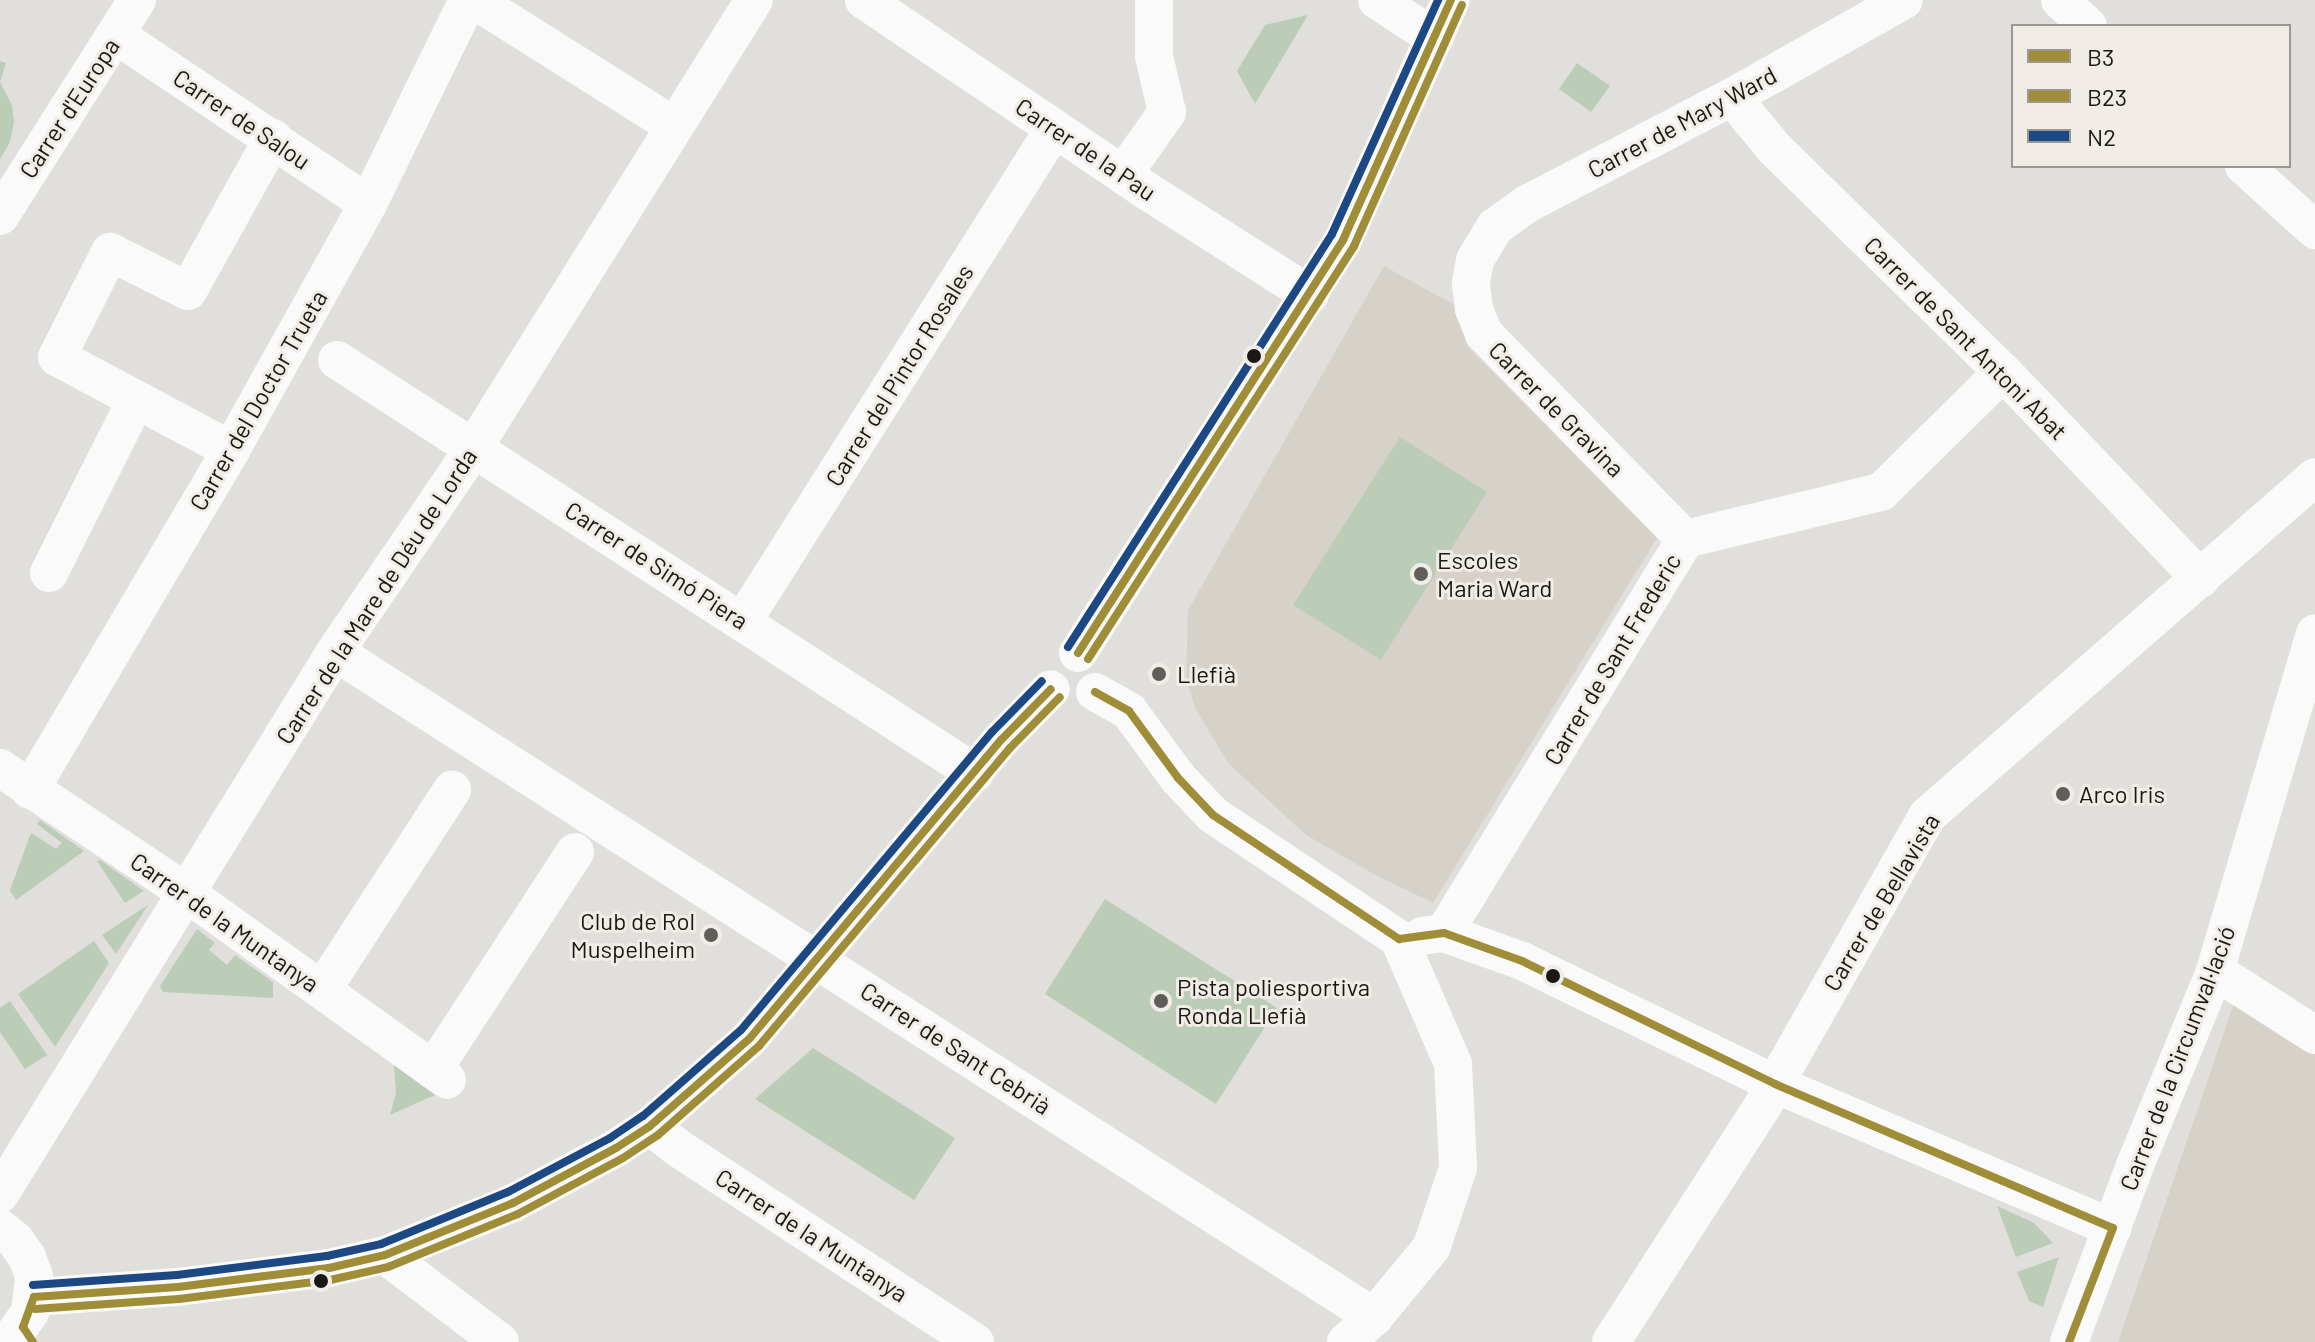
<!DOCTYPE html>
<html>
<head>
<meta charset="utf-8">
<style>
	body { margin:0 }
	#map { position:relative; width:2315px; height:1342px; overflow:hidden; background:#e1dfdc; font-family:Barlow,sans-serif }
	div>[style] { position:absolute }
	[style*='--x'] { left:calc(var(--x)*1px); top:calc(var(--y)*1px); width:calc(var(--w)*1px); rotate:calc(var(--a)*1deg) }
	.built>* { inset:0; background:#d7d2c9 }
	.green>* { inset:0; background:#bbccb7 }
	.street>* { height:38px; margin:-19px; padding:0 19px; transform-origin:19px; border-radius:19px; background:#fafafa }
	.bus-1>* { height:8px; margin:-4px; padding:0 4px; transform-origin:4px; border-radius:4px; background:#9f8d38 }
	.bus-2>* { height:8px; margin:-4px; padding:0 4px; transform-origin:4px; border-radius:4px; background:#9f8d38 }
	.bus-3>* { height:8px; margin:-4px; padding:0 4px; transform-origin:4px; border-radius:4px; background:#1c4883 }
	.dots>* { width:22px; height:22px; translate:-50% -50%; box-sizing:border-box; border:4px solid #f1ede6; border-radius:50% }
	span { translate:-50% -50%; white-space:nowrap; text-align:center; line-height:1.15; -webkit-text-stroke:6px #f1ede6; paint-order:stroke }
	.street-label { font-size:24px; color:#191815 }
	.poi-label { font-size:24px; color:#191815 }
	.left { translate:0 -50%; text-align:left }
	.right { translate:-100% -50%; text-align:right }
	.legend { position:absolute; left:2011px; top:24px; width:280px; height:144px; box-sizing:border-box; background:#f1ede6; border:2px solid #9b9892; margin:0; padding:10px 14px; list-style:none; font-size:24px; color:#191815 }
	.legend li { display:flex; align-items:center; gap:16px; height:40px }
	.legend b { width:40px; border:2px solid #9b9892 }
</style>
</head>
<body>
<div id="map">
	<div class="built">
		<i style="clip-path:polygon(1384px 266px,1456px 306px,1467px 346px,1657px 538px,1433px 903px,1372px 873px,1306px 835px,1229px 764px,1196px 710px,1186px 680px,1188px 610px)"></i>
		<i style="clip-path:polygon(2235px 1000px,2315px 1051px,2315px 1342px,2118px 1342px)"></i>
	</div>
	<div class="green">
		<i style="clip-path:polygon(1308px 15px,1255px 104px,1237px 71px,1265px 25px)"></i>
		<i style="clip-path:polygon(0 61px,6px 63px,0 82px,12px 105px,14px 122px,10px 142px,0 159px)"></i>
		<i style="clip-path:polygon(1577px 63px,1610px 86px,1591px 112px,1559px 89px)"></i>
		<i style="clip-path:polygon(1400px 437px,1487px 492px,1381px 660px,1293px 605px)"></i>
		<i style="clip-path:polygon(40px 820px,84px 851px,16px 900px,10px 890px,31px 833px,56px 849px,62px 843px,37px 824px)"></i>
		<i style="clip-path:polygon(100px 860px,144px 891px,125px 903px,97px 861px)"></i>
		<i style="clip-path:polygon(1105px 899px,1277px 1008px,1216px 1104px,1045px 994px)"></i>
		<i style="clip-path:polygon(148px 905px,116px 954px,102px 935px)"></i>
		<i style="clip-path:polygon(197px 929px,215px 943px,209px 950px,227px 965px,235px 955px,273px 982px,273px 998px,163px 992px,160px 986px)"></i>
		<i style="clip-path:polygon(94px 941px,109px 963px,55px 1047px,18px 994px)"></i>
		<i style="clip-path:polygon(10px 1001px,47px 1055px,25px 1069px,0 1032px,0 1008px)"></i>
		<i style="clip-path:polygon(813px 1048px,955px 1138px,914px 1200px,755px 1099px)"></i>
		<i style="clip-path:polygon(394px 1065px,435px 1095px,390px 1115px,396px 1093px)"></i>
		<i style="clip-path:polygon(1997px 1206px,2034px 1223px,2053px 1243px,2016px 1257px)"></i>
		<i style="clip-path:polygon(2059px 1257px,2043px 1307px,2029px 1301px,2017px 1272px)"></i>
	</div>
	<div class="street">
		<i style="--x:474;--y:0;--w:236;--a:32.2"></i>
		<i style="--x:864;--y:0;--w:341;--a:34"></i>
		<i style="--x:1147;--y:191;--w:193;--a:32.5"></i>
		<i style="--x:1377;--y:0;--w:69;--a:33.2"></i>
		<i style="--x:2060;--y:0;--w:38;--a:43"></i>
		<i style="--x:116;--y:35;--w:303;--a:33.8"></i>
		<i style="--x:1732;--y:97;--w:66;--a:50.5"></i>
		<i style="--x:1774;--y:148;--w:320;--a:44.4"></i>
		<i style="--x:2003;--y:372;--w:286;--a:46.3"></i>
		<i style="--x:2244;--y:166;--w:96;--a:42"></i>
		<i style="--x:1124;--y:173;--w:75;--a:-54.8"></i>
		<i style="--x:1167;--y:112;--w:57;--a:-103.1"></i>
		<i style="--x:1154;--y:56;--w:56;--a:-90"></i>
		<i style="--x:0;--y:216;--w:256;--a:-57.6"></i>
		<i style="--x:337;--y:360;--w:760;--a:32.92"></i>
		<i style="--x:231;--y:450;--w:197;--a:-151.9"></i>
		<i style="--x:57;--y:357;--w:118;--a:-63.2"></i>
		<i style="--x:110;--y:252;--w:87;--a:26.6"></i>
		<i style="--x:188;--y:291;--w:175;--a:-60.9"></i>
		<i style="--x:1685;--y:539;--w:287;--a:-134.4"></i>
		<i style="--x:1484;--y:334;--w:27;--a:-112"></i>
		<i style="--x:1474;--y:309;--w:26;--a:-97"></i>
		<i style="--x:1471;--y:283;--w:23;--a:-80"></i>
		<i style="--x:1475;--y:260;--w:39;--a:-59"></i>
		<i style="--x:1495;--y:227;--w:39;--a:-36"></i>
		<i style="--x:1527;--y:204;--w:231;--a:-27.6"></i>
		<i style="--x:1732;--y:97;--w:197;--a:-29.4"></i>
		<i style="--x:49;--y:573;--w:194;--a:-63.3"></i>
		<i style="--x:743;--y:621;--w:582;--a:-57.7"></i>
		<i style="--x:335;--y:652;--w:1234;--a:32.62"></i>
		<i style="--x:1078;--y:653;--w:491;--a:-57.3"></i>
		<i style="--x:1343;--y:240;--w:263;--a:-65.8"></i>
		<i style="--x:1095;--y:692;--w:39;--a:29"></i>
		<i style="--x:1129;--y:711;--w:83;--a:53.8"></i>
		<i style="--x:1178;--y:778;--w:51;--a:46.6"></i>
		<i style="--x:1213;--y:815;--w:224;--a:33.7"></i>
		<i style="--x:1399;--y:939;--w:136;--a:66.6"></i>
		<i style="--x:1453;--y:1064;--w:104;--a:87.2"></i>
		<i style="--x:1458;--y:1168;--w:84;--a:108.6"></i>
		<i style="--x:1431;--y:1248;--w:89;--a:129.6"></i>
		<i style="--x:1374;--y:1317;--w:38;--a:138"></i>
		<i style="--x:0;--y:768;--w:202;--a:33.7"></i>
		<i style="--x:168;--y:880;--w:343;--a:35.6"></i>
		<i style="--x:30;--y:790;--w:395;--a:-59.4"></i>
		<i style="--x:231;--y:450;--w:282;--a:-60.9"></i>
		<i style="--x:368;--y:204;--w:227;--a:-63.9"></i>
		<i style="--x:1444;--y:933;--w:462;--a:-58.5"></i>
		<i style="--x:1685;--y:539;--w:202;--a:-13.5"></i>
		<i style="--x:1881;--y:492;--w:171;--a:-44.5"></i>
		<i style="--x:1422;--y:936;--w:22;--a:-8"></i>
		<i style="--x:1444;--y:933;--w:83;--a:19.7"></i>
		<i style="--x:1522;--y:961;--w:281;--a:25.9"></i>
		<i style="--x:1775;--y:1084;--w:367;--a:23.1"></i>
		<i style="--x:2215;--y:971;--w:119;--a:32.6"></i>
		<i style="--x:322;--y:990;--w:239;--a:-57"></i>
		<i style="--x:433;--y:1070;--w:260;--a:-56.9"></i>
		<i style="--x:650;--y:1126;--w:36;--a:38"></i>
		<i style="--x:678;--y:1148;--w:355;--a:33.2"></i>
		<i style="--x:0;--y:1194;--w:637;--a:-58.28"></i>
		<i style="--x:335;--y:652;--w:229;--a:-55.7"></i>
		<i style="--x:464;--y:463;--w:546;--a:-57.94"></i>
		<i style="--x:0;--y:1228;--w:19;--a:39"></i>
		<i style="--x:15;--y:1240;--w:21;--a:55"></i>
		<i style="--x:27;--y:1257;--w:20;--a:70"></i>
		<i style="--x:34;--y:1276;--w:36;--a:96"></i>
		<i style="--x:30;--y:1312;--w:37;--a:125"></i>
		<i style="--x:385;--y:1255;--w:144;--a:37.1"></i>
		<i style="--x:34;--y:1297;--w:144;--a:-4"></i>
		<i style="--x:178;--y:1287;--w:152;--a:-7.2"></i>
		<i style="--x:329;--y:1268;--w:57;--a:-13.1"></i>
		<i style="--x:385;--y:1255;--w:138;--a:-22.1"></i>
		<i style="--x:513;--y:1203;--w:117;--a:-28.1"></i>
		<i style="--x:616;--y:1148;--w:40;--a:-32.9"></i>
		<i style="--x:650;--y:1126;--w:133;--a:-41.3"></i>
		<i style="--x:750;--y:1038;--w:390;--a:-49.9"></i>
		<i style="--x:1001;--y:740;--w:71;--a:-45.6"></i>
		<i style="--x:1611;--y:1342;--w:279;--a:-57.3"></i>
		<i style="--x:1762;--y:1107;--w:335;--a:-60.4"></i>
		<i style="--x:1927;--y:816;--w:515;--a:-41.14"></i>
		<i style="--x:2069;--y:1342;--w:191;--a:-69.5"></i>
		<i style="--x:2136;--y:1163;--w:208;--a:-67.6"></i>
		<i style="--x:2215;--y:971;--w:352;--a:-73.5"></i>
	</div>
	<div class="bus-1">
		<i style="--x:1078;--y:653;--w:491;--a:-57.3"></i>
		<i style="--x:1343;--y:240;--w:263;--a:-65.8"></i>
		<i style="--x:1095;--y:692;--w:39;--a:29"></i>
		<i style="--x:1129;--y:711;--w:83;--a:53.8"></i>
		<i style="--x:1178;--y:778;--w:51;--a:46.6"></i>
		<i style="--x:1213;--y:815;--w:224;--a:33.7"></i>
		<i style="--x:1399;--y:939;--w:45;--a:-7.6"></i>
		<i style="--x:1444;--y:933;--w:83;--a:19.7"></i>
		<i style="--x:1522;--y:961;--w:281;--a:25.9"></i>
		<i style="--x:1775;--y:1084;--w:367;--a:23.1"></i>
		<i style="--x:2113;--y:1228;--w:122;--a:111.1"></i>
		<i style="--x:33;--y:1342;--w:18;--a:-124"></i>
		<i style="--x:23;--y:1327;--w:32;--a:-70"></i>
		<i style="--x:34;--y:1297;--w:144;--a:-4"></i>
		<i style="--x:178;--y:1287;--w:152;--a:-7.2"></i>
		<i style="--x:329;--y:1268;--w:57;--a:-13.1"></i>
		<i style="--x:385;--y:1255;--w:138;--a:-22.1"></i>
		<i style="--x:513;--y:1203;--w:117;--a:-28.1"></i>
		<i style="--x:616;--y:1148;--w:40;--a:-32.9"></i>
		<i style="--x:650;--y:1126;--w:133;--a:-41.3"></i>
		<i style="--x:750;--y:1038;--w:390;--a:-49.9"></i>
		<i style="--x:1001;--y:740;--w:71;--a:-45.6"></i>
	</div>
	<div class="bus-2">
		<i style="--x:1088;--y:659;--w:491;--a:-57.2"></i>
		<i style="--x:1354;--y:246;--w:264;--a:-65.9"></i>
		<i style="--x:35;--y:1309;--w:144;--a:-4"></i>
		<i style="--x:179;--y:1299;--w:152;--a:-7.2"></i>
		<i style="--x:330;--y:1280;--w:59;--a:-12.6"></i>
		<i style="--x:388;--y:1267;--w:140;--a:-22.2"></i>
		<i style="--x:518;--y:1214;--w:119;--a:-28.1"></i>
		<i style="--x:623;--y:1158;--w:42;--a:-33.3"></i>
		<i style="--x:658;--y:1135;--w:135;--a:-41.4"></i>
		<i style="--x:759;--y:1046;--w:390;--a:-49.9"></i>
		<i style="--x:1010;--y:748;--w:71;--a:-45.6"></i>
	</div>
	<div class="bus-3">
		<i style="--x:1068;--y:647;--w:490;--a:-57.4"></i>
		<i style="--x:1332;--y:234;--w:257;--a:-65.6"></i>
		<i style="--x:33;--y:1285;--w:144;--a:-4"></i>
		<i style="--x:177;--y:1275;--w:151;--a:-7.2"></i>
		<i style="--x:327;--y:1256;--w:55;--a:-12.5"></i>
		<i style="--x:381;--y:1244;--w:137;--a:-22.3"></i>
		<i style="--x:508;--y:1192;--w:115;--a:-27.9"></i>
		<i style="--x:610;--y:1138;--w:40;--a:-34"></i>
		<i style="--x:643;--y:1116;--w:130;--a:-41.3"></i>
		<i style="--x:741;--y:1030;--w:390;--a:-49.9"></i>
		<i style="--x:992;--y:732;--w:71;--a:-45.6"></i>
	</div>
	<div class="dots">
		<i style="left:1254px;top:356px;background:#191815"></i>
		<i style="left:1421px;top:574px;background:#5f5e5b"></i>
		<i style="left:1159px;top:674px;background:#5f5e5b"></i>
		<i style="left:2063px;top:794px;background:#5f5e5b"></i>
		<i style="left:711px;top:935px;background:#5f5e5b"></i>
		<i style="left:1553px;top:976px;background:#191815"></i>
		<i style="left:1161px;top:1001px;background:#5f5e5b"></i>
		<i style="left:321px;top:1281px;background:#191815"></i>
	</div>
	<div class="street-label">
		<span style="left:69px;top:108px;rotate:-57deg">Carrer d'Europa</span>
		<span style="left:242px;top:119px;rotate:34deg">Carrer de Salou</span>
		<span style="left:1682px;top:122px;rotate:-28deg">Carrer de Mary Ward</span>
		<span style="left:1086px;top:149px;rotate:34deg">Carrer de la Pau</span>
		<span style="left:1966px;top:338px;rotate:45deg">Carrer de Sant Antoni Abat</span>
		<span style="left:899px;top:375px;rotate:-58deg">Carrer del Pintor Rosales</span>
		<span style="left:258px;top:400px;rotate:-60deg">Carrer del Doctor Trueta</span>
		<span style="left:1557px;top:409px;rotate:45deg">Carrer de Gravina</span>
		<span style="left:657px;top:565px;rotate:33deg">Carrer de Simó Piera</span>
		<span style="left:376px;top:596px;rotate:-57deg">Carrer de la Mare de Déu de Lorda</span>
		<span style="left:1612px;top:659px;rotate:-59deg">Carrer de Sant Frederic</span>
		<span style="left:1881px;top:902px;rotate:-59deg">Carrer de Bellavista</span>
		<span style="left:225px;top:922px;rotate:35deg">Carrer de la Muntanya</span>
		<span style="left:956px;top:1048px;rotate:33deg">Carrer de Sant Cebrià</span>
		<span style="left:2177px;top:1058px;rotate:-69deg">Carrer de la Circumval·lació</span>
		<span style="left:812px;top:1235px;rotate:33deg">Carrer de la Muntanya</span>
	</div>
	<div class="poi-label">
		<span class="left" style="left:1437px;top:574px">Escoles<br>Maria Ward</span>
		<span class="left" style="left:1177px;top:674px">Llefià</span>
		<span class="left" style="left:2079px;top:794px">Arco Iris</span>
		<span class="right" style="left:695px;top:935px">Club de Rol<br>Muspelheim</span>
		<span class="left" style="left:1177px;top:1001px">Pista poliesportiva<br>Ronda Llefià</span>
	</div>
	<ul class="legend">
	<li><b style="height:10px;background:#9f8d38"></b>B3</li>
	<li><b style="height:10px;background:#9f8d38"></b>B23</li>
	<li><b style="height:10px;background:#1c4883"></b>N2</li>
	</ul>
</div>
</body>
</html>
